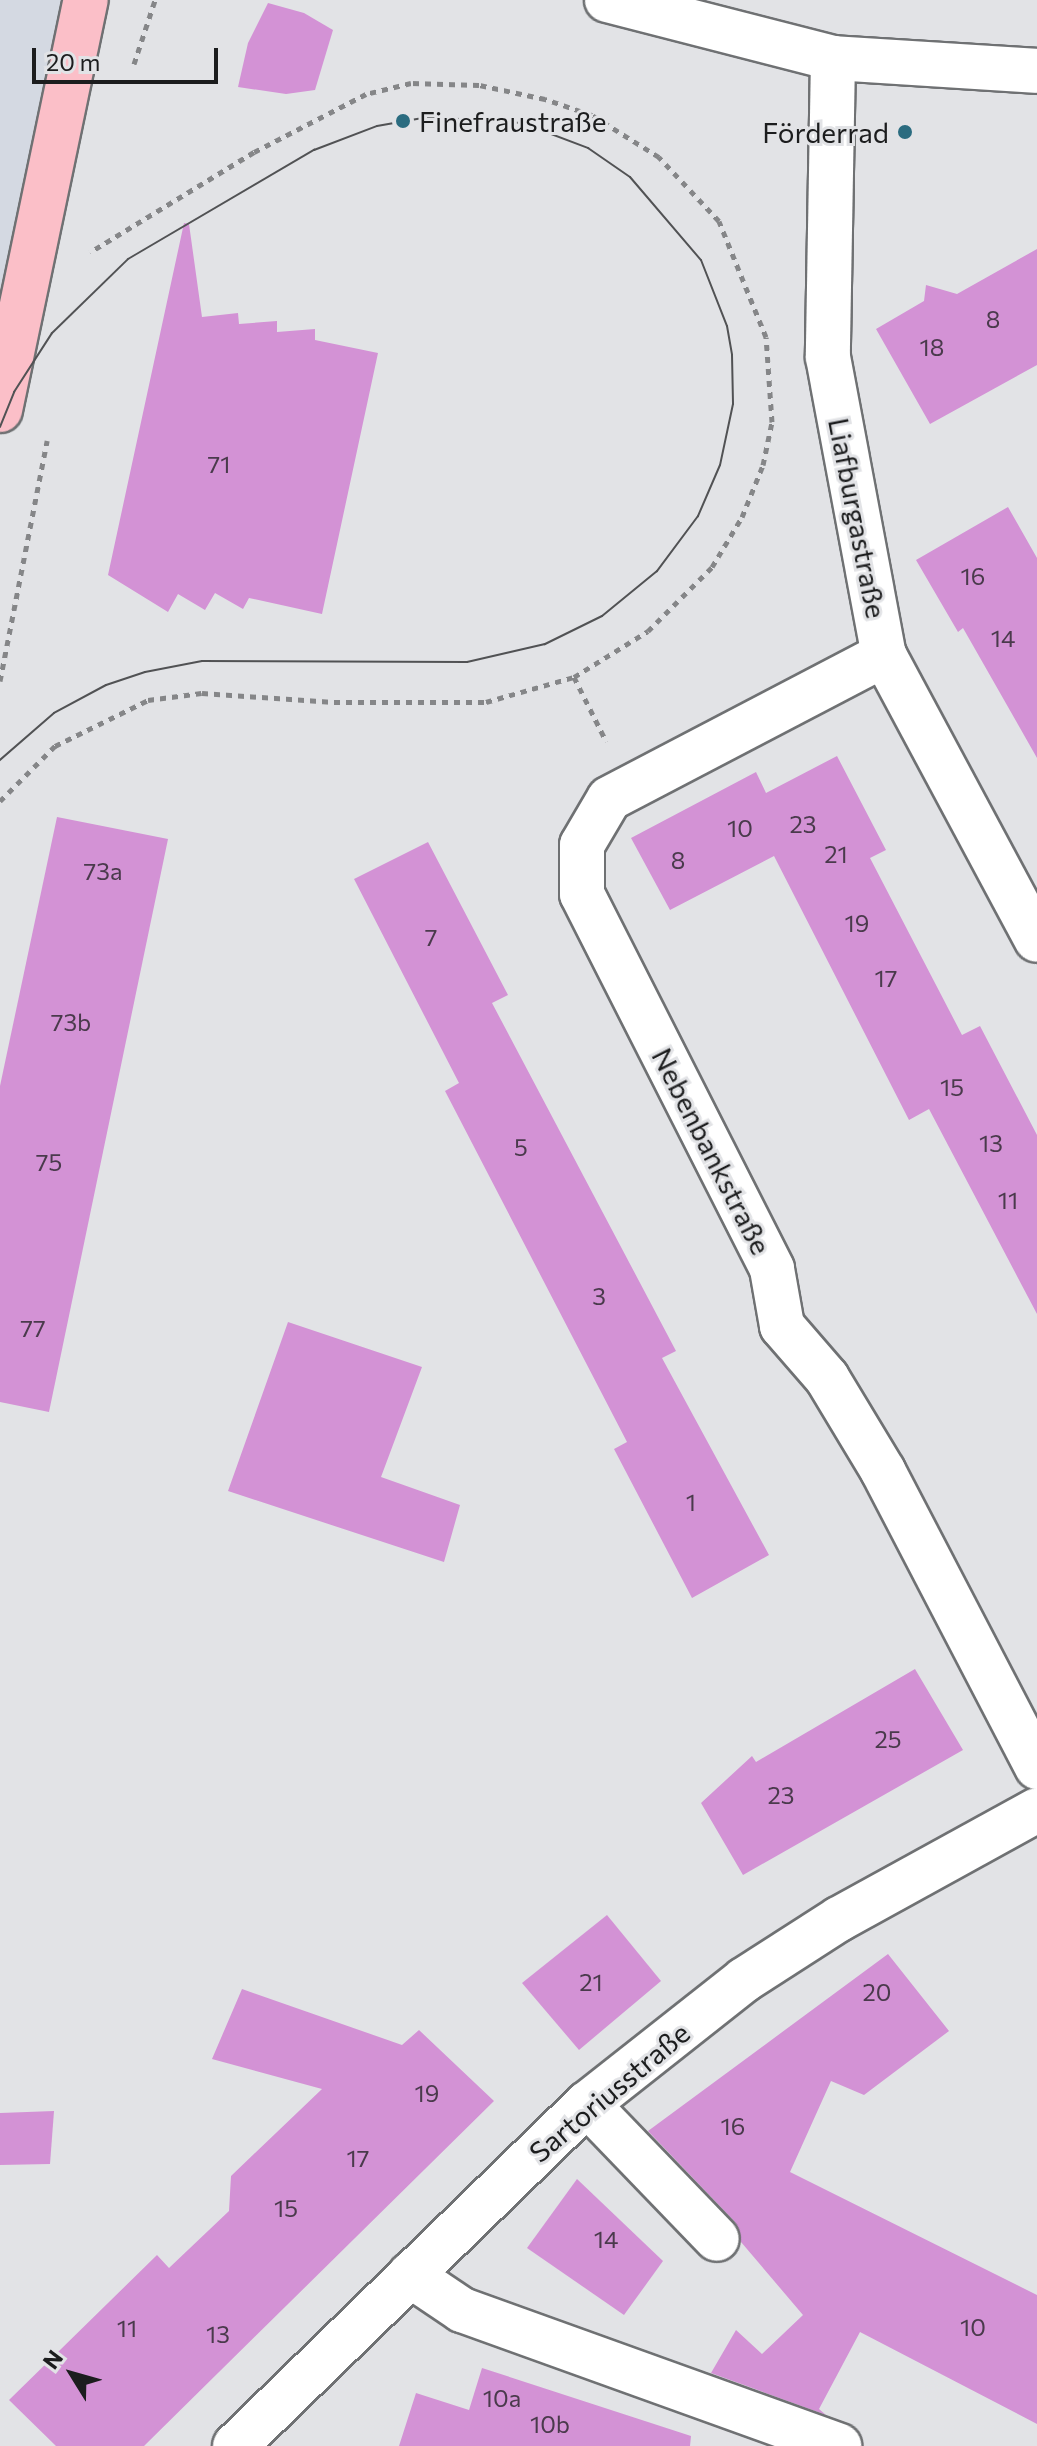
<!DOCTYPE html>
<html>
<head>
<meta charset="utf-8">
<style>
	body { margin:0 }
	#map { position:relative; width:1037px; height:2446px; overflow:hidden; background:#e2e3e6; font-family:Commissioner,sans-serif }
	div>[style] { position:absolute }
	[style*='--x'] { left:calc(var(--x)*1px); top:calc(var(--y)*1px); width:calc(var(--w)*1px); rotate:calc(var(--a)*1deg) }
	.built>* { inset:0; background:#d4d9e2 }
	.building>* { inset:0; background:#d392d5 }
	.path>* { height:5px; margin-top:-2.5px; transform-origin:0; background:repeating-linear-gradient(90deg,#858688 0 6px,transparent 0 12px) }
	.roads { filter:drop-shadow(2px 0 #6f7173) drop-shadow(-2px 0 #6f7173) drop-shadow(0 2px #6f7173) drop-shadow(0 -2px #6f7173) }
	.minor>* { height:44px; margin:-22px; padding:0 22px; transform-origin:22px; border-radius:22px; background:#fff }
	.major>* { height:44px; margin:-22px; padding:0 22px; transform-origin:22px; border-radius:22px; background:#fbbfc8 }
	.tram>* { height:2px; margin:-1px; padding:0 1px; transform-origin:1px; border-radius:1px; background:#515254 }
	.dots>* { width:22px; height:22px; translate:-50% -50%; box-sizing:border-box; border:4px solid #e2e3e6; border-radius:50% }
	span { translate:-50% -50%; white-space:nowrap; text-align:center; line-height:1.15; -webkit-text-stroke:6px #e2e3e6; paint-order:stroke }
	.number-label { font-size:24px; color:#4a3a4c }
	.number-label span { -webkit-text-stroke-width:0 }
	.poi-label { font-size:28px; color:#1c1d1e }
	.left { translate:0 -50%; text-align:left }
	.right { translate:-100% -50%; text-align:right }
	.street-label { font-size:28px; color:#1c1d1e }
	.north { position:absolute; left:32px; top:2334px; width:80px; height:80px; -webkit-text-stroke:6px #e2e3e6; paint-order:stroke; rotate:307deg; font-size:22px; font-weight:700; line-height:32px; text-align:center; color:#1c1d1e }
	.north::after { content:''; display:block; margin:auto; width:28px; height:36px; background:#1c1d1e; clip-path:polygon(50% 0,100% 100%,50% 72%,0 100%) }
	.scale { position:absolute; left:32px; top:48px; width:186px; height:36px; box-sizing:border-box; border:4px solid #1c1d1e; border-top:0; padding-left:10px; font-size:24px; line-height:28px; white-space:nowrap; color:#1c1d1e; -webkit-text-stroke:6px #e2e3e6; paint-order:stroke }
</style>
</head>
<body>
<div id="map">
	<div class="built">
		<i style="clip-path:polygon(0 0,83px 0,0 387px)"></i>
	</div>
	<div class="building">
		<i style="clip-path:polygon(268px 3px,304px 13px,333px 30px,315px 90px,286px 94px,238px 87px,248px 43px)"></i>
		<i style="clip-path:polygon(184px 223px,189px 224px,202px 317px,238px 313px,239px 324px,277px 321px,277px 332px,315px 329px,315px 340px,378px 353px,322px 614px,249px 598px,243px 609px,215px 593px,205px 610px,178px 594px,168px 612px,108px 575px)"></i>
		<i style="clip-path:polygon(1037px 249px,1037px 365px,930px 424px,876px 329px,924px 301px,926px 285px,957px 294px)"></i>
		<i style="clip-path:polygon(1008px 507px,1037px 558px,1037px 758px,963px 628px,958px 632px,916px 560px)"></i>
		<i style="clip-path:polygon(837px 756px,886px 850px,870px 858px,962px 1035px,980px 1026px,1037px 1135px,1037px 1314px,929px 1109px,909px 1120px,774px 856px,670px 910px,631px 838px,756px 772px,766px 793px)"></i>
		<i style="clip-path:polygon(57px 817px,168px 839px,49px 1412px,0 1402px,0 1086px)"></i>
		<i style="clip-path:polygon(428px 842px,508px 995px,492px 1003px,676px 1351px,662px 1358px,769px 1555px,692px 1598px,614px 1449px,627px 1442px,445px 1091px,459px 1083px,354px 879px)"></i>
		<i style="clip-path:polygon(288px 1322px,422px 1367px,381px 1477px,460px 1505px,444px 1562px,228px 1491px)"></i>
		<i style="clip-path:polygon(915px 1669px,963px 1750px,743px 1875px,701px 1803px,752px 1756px,756px 1762px)"></i>
		<i style="clip-path:polygon(607px 1915px,661px 1981px,579px 2050px,522px 1983px)"></i>
		<i style="clip-path:polygon(888px 1954px,949px 2031px,864px 2095px,831px 2081px,790px 2172px,1037px 2295px,1037px 2424px,860px 2332px,819px 2409px,826px 2415px,711px 2373px,736px 2330px,762px 2354px,803px 2315px,741px 2242px,735px 2222px,648px 2131px)"></i>
		<i style="clip-path:polygon(242px 1989px,402px 2045px,419px 2030px,494px 2101px,144px 2446px,56px 2446px,9px 2400px,157px 2255px,169px 2268px,229px 2211px,231px 2176px,322px 2089px,212px 2059px)"></i>
		<i style="clip-path:polygon(54px 2111px,50px 2164px,0 2165px,0 2113px)"></i>
		<i style="clip-path:polygon(577px 2179px,663px 2261px,624px 2315px,527px 2248px)"></i>
		<i style="clip-path:polygon(482px 2368px,691px 2436px,690px 2446px,399px 2446px,416px 2393px,469px 2410px)"></i>
	</div>
	<div class="path">
		<i style="--x:134;--y:64;--w:67;--a:-71.8"></i>
		<i style="--x:574;--y:677;--w:72;--a:63.4"></i>
		<i style="--x:0;--y:681;--w:245;--a:-78.9"></i>
		<i style="--x:0;--y:801;--w:78;--a:-45"></i>
		<i style="--x:55;--y:746;--w:104;--a:-26.3"></i>
		<i style="--x:148;--y:700;--w:54;--a:-7.4"></i>
		<i style="--x:202;--y:693;--w:132;--a:3.9"></i>
		<i style="--x:334;--y:702;--w:152;--a:0"></i>
		<i style="--x:486;--y:702;--w:91;--a:-15.9"></i>
		<i style="--x:574;--y:677;--w:87;--a:-31.9"></i>
		<i style="--x:648;--y:631;--w:91;--a:-45"></i>
		<i style="--x:712;--y:567;--w:58;--a:-59"></i>
		<i style="--x:742;--y:517;--w:56;--a:-68"></i>
		<i style="--x:763;--y:465;--w:44;--a:-78.2"></i>
		<i style="--x:772;--y:422;--w:85;--a:-94"></i>
		<i style="--x:766;--y:337;--w:125;--a:-112.1"></i>
		<i style="--x:719;--y:221;--w:88;--a:-133.2"></i>
		<i style="--x:659;--y:157;--w:79;--a:-147.9"></i>
		<i style="--x:592;--y:115;--w:50;--a:-161.2"></i>
		<i style="--x:545;--y:99;--w:67;--a:-168"></i>
		<i style="--x:479;--y:85;--w:68;--a:-178.3"></i>
		<i style="--x:411;--y:83;--w:46;--a:166.3"></i>
		<i style="--x:366;--y:94;--w:126;--a:152.6"></i>
		<i style="--x:254;--y:152;--w:192;--a:148.6"></i>
	</div>
	<div class="roads">
		<div class="minor">
			<i style="--x:607;--y:0;--w:233;--a:14.4"></i>
			<i style="--x:833;--y:58;--w:204;--a:3.6"></i>
			<i style="--x:833;--y:58;--w:299;--a:91"></i>
			<i style="--x:828;--y:357;--w:303;--a:79.4"></i>
			<i style="--x:884;--y:655;--w:323;--a:61.8"></i>
			<i style="--x:884;--y:655;--w:310;--a:152.4"></i>
			<i style="--x:609;--y:799;--w:53;--a:120.4"></i>
			<i style="--x:582;--y:845;--w:49;--a:90"></i>
			<i style="--x:582;--y:894;--w:420;--a:63.1"></i>
			<i style="--x:772;--y:1269;--w:58;--a:80"></i>
			<i style="--x:782;--y:1326;--w:69;--a:49.1"></i>
			<i style="--x:827;--y:1378;--w:109;--a:58.9"></i>
			<i style="--x:883;--y:1471;--w:334;--a:62.5"></i>
			<i style="--x:587;--y:2104;--w:187;--a:46.1"></i>
			<i style="--x:410;--y:2275;--w:63;--a:33.9"></i>
			<i style="--x:462;--y:2310;--w:401;--a:19.8"></i>
			<i style="--x:235;--y:2446;--w:491;--a:-44.2"></i>
			<i style="--x:587;--y:2104;--w:200;--a:-38.3"></i>
			<i style="--x:744;--y:1980;--w:113;--a:-32.7"></i>
			<i style="--x:839;--y:1919;--w:226;--a:-28.8"></i>
		</div>
		<div class="major">
			<i style="--x:0;--y:410;--w:419;--a:-78.2"></i>
		</div>
	</div>
	<div class="tram">
		<i style="--x:0;--y:427;--w:38;--a:-68"></i>
		<i style="--x:14;--y:392;--w:70;--a:-57.2"></i>
		<i style="--x:52;--y:333;--w:106;--a:-44.2"></i>
		<i style="--x:128;--y:259;--w:216;--a:-30.4"></i>
		<i style="--x:314;--y:150;--w:67;--a:-20.9"></i>
		<i style="--x:377;--y:126;--w:52;--a:-10"></i>
		<i style="--x:428;--y:117;--w:94;--a:3.7"></i>
		<i style="--x:522;--y:123;--w:71;--a:20.7"></i>
		<i style="--x:588;--y:148;--w:51;--a:34.6"></i>
		<i style="--x:630;--y:177;--w:109;--a:49.5"></i>
		<i style="--x:701;--y:260;--w:71;--a:68.5"></i>
		<i style="--x:727;--y:326;--w:29;--a:80"></i>
		<i style="--x:732;--y:355;--w:49;--a:88.8"></i>
		<i style="--x:733;--y:404;--w:62;--a:102"></i>
		<i style="--x:720;--y:465;--w:56;--a:113.3"></i>
		<i style="--x:698;--y:516;--w:69;--a:126.7"></i>
		<i style="--x:657;--y:571;--w:71;--a:140.7"></i>
		<i style="--x:602;--y:616;--w:64;--a:153.8"></i>
		<i style="--x:545;--y:644;--w:80;--a:167"></i>
		<i style="--x:467;--y:662;--w:265;--a:-179.8"></i>
		<i style="--x:202;--y:661;--w:58;--a:169.1"></i>
		<i style="--x:145;--y:672;--w:41;--a:161.6"></i>
		<i style="--x:106;--y:685;--w:59;--a:151.7"></i>
		<i style="--x:54;--y:713;--w:72;--a:139"></i>
	</div>
	<div class="dots">
		<i style="left:403px;top:121px;background:#2b6c80"></i>
		<i style="left:905px;top:132px;background:#2b6c80"></i>
	</div>
	<div class="number-label">
		<span style="left:993px;top:319px">8</span>
		<span style="left:932px;top:347px">18</span>
		<span style="left:219px;top:464px">71</span>
		<span style="left:973px;top:576px">16</span>
		<span style="left:1003px;top:638px">14</span>
		<span style="left:803px;top:824px">23</span>
		<span style="left:740px;top:828px">10</span>
		<span style="left:836px;top:854px">21</span>
		<span style="left:678px;top:860px">8</span>
		<span style="left:103px;top:871px">73a</span>
		<span style="left:857px;top:923px">19</span>
		<span style="left:431px;top:937px">7</span>
		<span style="left:886px;top:978px">17</span>
		<span style="left:71px;top:1022px">73b</span>
		<span style="left:952px;top:1087px">15</span>
		<span style="left:991px;top:1143px">13</span>
		<span style="left:521px;top:1147px">5</span>
		<span style="left:49px;top:1162px">75</span>
		<span style="left:1008px;top:1200px">11</span>
		<span style="left:599px;top:1296px">3</span>
		<span style="left:33px;top:1328px">77</span>
		<span style="left:691px;top:1502px">1</span>
		<span style="left:888px;top:1739px">25</span>
		<span style="left:781px;top:1795px">23</span>
		<span style="left:591px;top:1982px">21</span>
		<span style="left:877px;top:1992px">20</span>
		<span style="left:427px;top:2093px">19</span>
		<span style="left:733px;top:2126px">16</span>
		<span style="left:358px;top:2158px">17</span>
		<span style="left:286px;top:2208px">15</span>
		<span style="left:606px;top:2239px">14</span>
		<span style="left:973px;top:2327px">10</span>
		<span style="left:127px;top:2328px">11</span>
		<span style="left:218px;top:2334px">13</span>
		<span style="left:502px;top:2398px">10a</span>
		<span style="left:550px;top:2424px">10b</span>
	</div>
	<div class="poi-label">
		<span class="left" style="left:419px;top:121px">Finefraustraße</span>
		<span class="right" style="left:889px;top:132px">Förderrad</span>
	</div>
	<div class="street-label">
		<span style="left:858px;top:518px;rotate:79deg">Liafburgastraße</span>
		<span style="left:712px;top:1151px;rotate:63deg">Nebenbankstraße</span>
		<span style="left:609px;top:2092px;rotate:-40deg">Sartoriusstraße</span>
	</div>
	<div class="north">N</div>
	<div class="scale">20 m</div>
</div>
</body>
</html>
